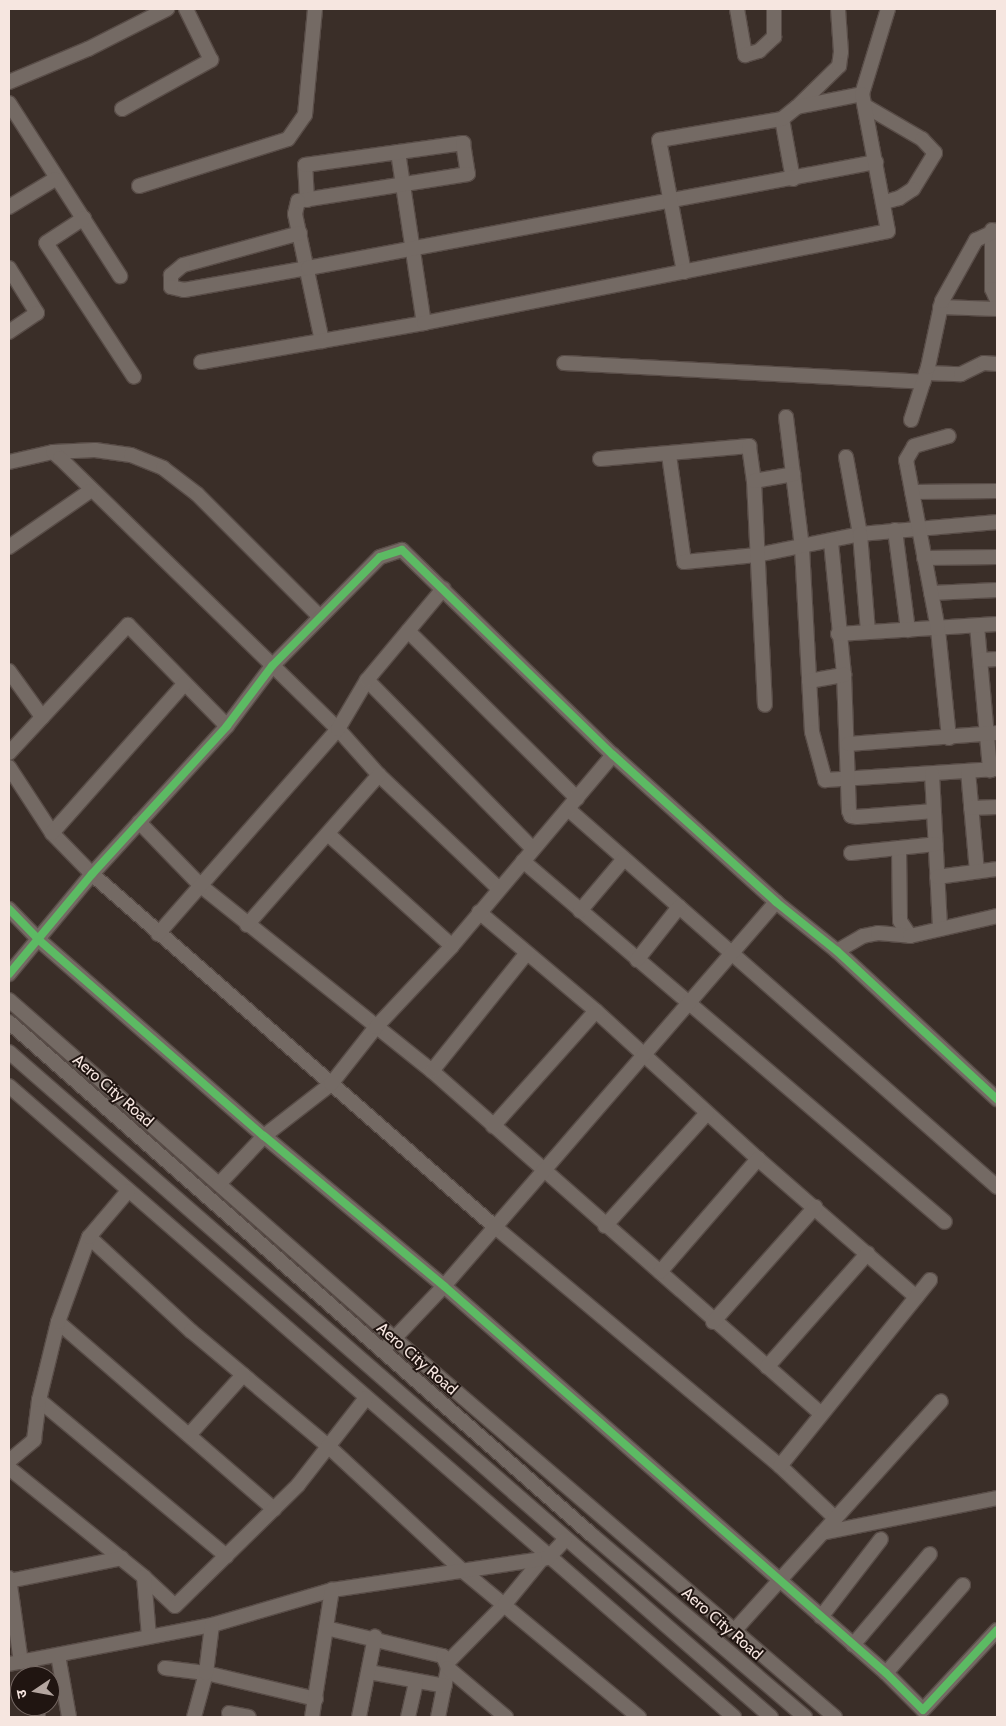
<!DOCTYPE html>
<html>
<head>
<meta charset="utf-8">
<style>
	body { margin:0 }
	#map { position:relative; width:1006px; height:1726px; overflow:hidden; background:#3a2e28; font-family:Cabin,"Noto Sans Devanagari",sans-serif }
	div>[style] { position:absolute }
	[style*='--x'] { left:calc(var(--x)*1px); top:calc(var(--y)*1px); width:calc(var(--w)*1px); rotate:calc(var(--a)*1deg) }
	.roads { filter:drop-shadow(1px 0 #584c47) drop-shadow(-1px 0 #584c47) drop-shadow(0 1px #584c47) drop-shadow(0 -1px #584c47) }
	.minor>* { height:14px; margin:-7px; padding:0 7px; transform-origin:7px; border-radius:7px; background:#746a64 }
	.cycleway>* { height:8px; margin:-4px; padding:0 4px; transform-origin:4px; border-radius:4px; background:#5cba63 }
	span { translate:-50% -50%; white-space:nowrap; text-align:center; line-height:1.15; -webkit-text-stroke:4px #201511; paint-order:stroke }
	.street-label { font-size:16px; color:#f6e6e0 }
	.frame { position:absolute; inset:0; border:10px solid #f6e6e0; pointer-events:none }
	.north { position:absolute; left:10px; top:1666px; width:50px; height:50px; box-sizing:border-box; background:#201511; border:1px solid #766964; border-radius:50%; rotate:258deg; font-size:14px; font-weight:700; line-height:20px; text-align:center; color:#f6e6e0 }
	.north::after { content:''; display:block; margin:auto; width:18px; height:22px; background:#b4a6a0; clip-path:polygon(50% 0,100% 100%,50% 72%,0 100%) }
</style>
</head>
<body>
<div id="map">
	<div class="roads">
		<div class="minor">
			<i style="--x:737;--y:9;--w:47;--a:80.1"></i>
			<i style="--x:745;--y:55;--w:15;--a:-16"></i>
			<i style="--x:759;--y:51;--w:21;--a:-43"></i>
			<i style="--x:774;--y:37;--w:28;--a:-90"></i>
			<i style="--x:9;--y:82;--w:86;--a:-22.7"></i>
			<i style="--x:88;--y:49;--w:89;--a:-26.9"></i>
			<i style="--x:9;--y:103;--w:206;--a:57.3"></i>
			<i style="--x:797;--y:107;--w:59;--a:-44.3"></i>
			<i style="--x:839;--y:66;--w:14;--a:-82"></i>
			<i style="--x:841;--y:52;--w:43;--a:-94"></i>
			<i style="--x:867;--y:107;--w:64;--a:30.2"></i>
			<i style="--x:922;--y:139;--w:19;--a:47"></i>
			<i style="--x:935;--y:153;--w:42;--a:121.4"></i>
			<i style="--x:913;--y:189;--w:17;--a:147"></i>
			<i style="--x:899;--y:198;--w:15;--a:164"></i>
			<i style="--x:122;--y:109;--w:102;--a:-28.8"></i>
			<i style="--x:211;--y:60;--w:57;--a:-116.1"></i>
			<i style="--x:782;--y:119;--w:61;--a:79.6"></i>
			<i style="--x:398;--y:152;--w:173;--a:81.4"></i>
			<i style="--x:139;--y:186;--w:156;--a:-17.5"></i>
			<i style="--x:288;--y:139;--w:29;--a:-55"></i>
			<i style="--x:305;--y:115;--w:106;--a:-84.6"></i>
			<i style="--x:307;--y:200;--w:35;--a:-93"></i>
			<i style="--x:305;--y:165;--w:160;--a:-7.9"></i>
			<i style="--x:463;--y:143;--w:31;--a:81"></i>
			<i style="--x:468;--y:174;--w:172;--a:171"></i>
			<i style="--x:298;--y:201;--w:13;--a:103"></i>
			<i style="--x:295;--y:214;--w:130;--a:78"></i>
			<i style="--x:9;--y:207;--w:54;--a:-31.3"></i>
			<i style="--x:84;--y:218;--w:45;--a:146.7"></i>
			<i style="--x:46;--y:243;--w:160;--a:56.7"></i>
			<i style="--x:992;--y:230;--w:59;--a:90"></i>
			<i style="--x:992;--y:289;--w:12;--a:66"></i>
			<i style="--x:300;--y:233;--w:121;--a:164.7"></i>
			<i style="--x:183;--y:265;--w:16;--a:140"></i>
			<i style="--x:171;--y:275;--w:12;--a:90"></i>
			<i style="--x:171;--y:287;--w:13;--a:13"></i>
			<i style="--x:184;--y:290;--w:126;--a:-10.1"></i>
			<i style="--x:308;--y:268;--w:578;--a:-10.57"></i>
			<i style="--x:9;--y:268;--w:53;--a:58.1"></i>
			<i style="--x:37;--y:313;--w:34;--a:146"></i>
			<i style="--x:684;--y:272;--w:134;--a:-100.7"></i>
			<i style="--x:659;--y:140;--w:125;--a:-9.7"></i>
			<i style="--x:782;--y:119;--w:19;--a:-39"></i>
			<i style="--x:797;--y:107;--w:66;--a:-11.3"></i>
			<i style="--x:862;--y:94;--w:89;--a:-73"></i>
			<i style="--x:940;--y:307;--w:57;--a:2"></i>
			<i style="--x:201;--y:362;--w:226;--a:-9.9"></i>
			<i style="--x:424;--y:323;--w:473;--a:-11.2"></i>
			<i style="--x:888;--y:231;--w:139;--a:-100.7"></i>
			<i style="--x:564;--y:363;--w:360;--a:3"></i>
			<i style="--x:926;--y:373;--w:35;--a:2"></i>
			<i style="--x:961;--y:374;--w:25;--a:-26"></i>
			<i style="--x:984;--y:363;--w:13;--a:4"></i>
			<i style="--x:786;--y:417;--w:132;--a:83"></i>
			<i style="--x:802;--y:548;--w:184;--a:86.9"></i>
			<i style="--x:812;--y:732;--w:50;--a:74.8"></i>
			<i style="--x:825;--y:780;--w:172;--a:-3.7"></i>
			<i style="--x:911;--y:420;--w:56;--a:-72.2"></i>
			<i style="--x:928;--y:367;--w:67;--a:-78"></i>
			<i style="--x:942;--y:301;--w:70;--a:-60.9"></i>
			<i style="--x:976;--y:240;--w:23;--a:-25"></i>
			<i style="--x:53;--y:452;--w:42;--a:-2.7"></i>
			<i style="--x:95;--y:450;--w:36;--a:8"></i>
			<i style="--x:131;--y:455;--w:35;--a:22"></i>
			<i style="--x:163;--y:468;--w:43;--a:37.4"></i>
			<i style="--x:197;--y:494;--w:174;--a:45"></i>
			<i style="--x:669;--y:455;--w:108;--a:82"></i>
			<i style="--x:684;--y:562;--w:73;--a:-5.5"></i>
			<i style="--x:757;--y:555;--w:105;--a:-11.5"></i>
			<i style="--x:860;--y:534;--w:138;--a:-5"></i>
			<i style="--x:846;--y:457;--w:78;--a:79.7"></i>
			<i style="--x:860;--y:534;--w:98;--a:85.3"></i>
			<i style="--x:600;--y:459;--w:150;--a:-5"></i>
			<i style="--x:749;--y:446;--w:35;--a:82"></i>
			<i style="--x:754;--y:481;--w:224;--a:87.2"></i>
			<i style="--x:9;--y:462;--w:45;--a:-12.8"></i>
			<i style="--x:53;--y:452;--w:9;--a:41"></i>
			<i style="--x:60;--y:458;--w:388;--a:44.3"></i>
			<i style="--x:338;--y:729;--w:62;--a:48.3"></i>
			<i style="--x:379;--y:775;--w:164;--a:43.5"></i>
			<i style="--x:754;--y:481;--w:40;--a:-10"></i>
			<i style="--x:912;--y:492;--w:85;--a:-0.7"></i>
			<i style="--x:895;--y:530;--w:101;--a:82.6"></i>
			<i style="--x:831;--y:542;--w:134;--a:84.4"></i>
			<i style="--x:844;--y:675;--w:136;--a:87.9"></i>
			<i style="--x:849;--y:811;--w:5;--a:68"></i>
			<i style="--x:851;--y:816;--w:6;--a:9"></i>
			<i style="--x:857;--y:817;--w:77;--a:-4.5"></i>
			<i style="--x:9;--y:547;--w:98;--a:-34.7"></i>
			<i style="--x:924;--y:558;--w:73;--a:-0.8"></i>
			<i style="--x:931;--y:593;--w:66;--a:-2.6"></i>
			<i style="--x:977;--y:626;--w:145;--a:84.8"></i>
			<i style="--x:408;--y:631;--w:238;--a:44.7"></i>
			<i style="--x:838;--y:634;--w:159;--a:-3.6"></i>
			<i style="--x:980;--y:660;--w:17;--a:-3"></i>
			<i style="--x:9;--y:671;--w:57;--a:54.3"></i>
			<i style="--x:367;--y:680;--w:237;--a:45.5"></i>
			<i style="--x:809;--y:681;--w:36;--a:-10"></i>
			<i style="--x:949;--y:738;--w:110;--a:-95.8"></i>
			<i style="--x:938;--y:629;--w:172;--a:-100.7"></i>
			<i style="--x:906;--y:460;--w:16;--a:-60"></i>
			<i style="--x:914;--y:446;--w:36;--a:-16"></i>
			<i style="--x:848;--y:744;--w:149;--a:-4.2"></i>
			<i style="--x:9;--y:753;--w:175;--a:-47.1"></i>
			<i style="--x:128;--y:625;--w:141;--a:45.6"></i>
			<i style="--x:9;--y:767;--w:79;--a:56.9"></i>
			<i style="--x:52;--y:833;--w:57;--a:45.7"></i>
			<i style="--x:92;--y:874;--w:534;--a:41.21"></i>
			<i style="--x:494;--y:1226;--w:373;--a:40"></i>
			<i style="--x:780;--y:1466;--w:76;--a:43.4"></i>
			<i style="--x:968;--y:771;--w:100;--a:84.9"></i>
			<i style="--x:932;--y:774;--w:155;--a:87"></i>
			<i style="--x:971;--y:808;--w:26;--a:-2"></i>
			<i style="--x:568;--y:809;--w:572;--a:41.38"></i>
			<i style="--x:139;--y:822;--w:89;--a:45.9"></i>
			<i style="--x:201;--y:886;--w:296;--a:38.7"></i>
			<i style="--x:432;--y:1071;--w:517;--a:41.39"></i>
			<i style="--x:52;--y:833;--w:200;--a:-48.4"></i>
			<i style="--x:328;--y:834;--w:167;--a:42.1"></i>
			<i style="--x:899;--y:848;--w:73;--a:89.2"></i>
			<i style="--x:900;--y:921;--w:18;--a:56"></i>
			<i style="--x:851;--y:853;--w:85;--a:-6"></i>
			<i style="--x:523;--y:861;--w:555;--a:40.55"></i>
			<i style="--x:937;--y:877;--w:61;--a:-7.6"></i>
			<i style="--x:9;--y:909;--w:43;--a:45.9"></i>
			<i style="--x:39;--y:940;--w:298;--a:41.1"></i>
			<i style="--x:264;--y:1136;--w:234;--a:39.8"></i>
			<i style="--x:444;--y:1286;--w:587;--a:41.2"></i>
			<i style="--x:886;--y:1673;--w:52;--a:45"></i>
			<i style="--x:923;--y:1710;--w:109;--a:-47.2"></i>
			<i style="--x:580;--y:911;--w:68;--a:-49.8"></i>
			<i style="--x:479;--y:912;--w:153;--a:40.2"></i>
			<i style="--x:596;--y:1011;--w:219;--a:42.4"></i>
			<i style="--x:758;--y:1159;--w:210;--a:41.1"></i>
			<i style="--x:247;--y:925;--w:200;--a:-48.7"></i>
			<i style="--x:158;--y:934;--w:273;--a:-48.7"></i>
			<i style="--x:338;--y:729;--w:57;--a:-59.4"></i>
			<i style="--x:367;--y:680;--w:119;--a:-50.1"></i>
			<i style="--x:837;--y:951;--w:30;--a:-30"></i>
			<i style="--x:863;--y:936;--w:15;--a:-11"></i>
			<i style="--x:878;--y:933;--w:32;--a:5"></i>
			<i style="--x:910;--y:936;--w:89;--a:-12.9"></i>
			<i style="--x:637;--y:960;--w:68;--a:-51.6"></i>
			<i style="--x:9;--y:974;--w:130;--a:-50.3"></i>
			<i style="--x:92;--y:874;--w:200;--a:-47.6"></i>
			<i style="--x:227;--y:726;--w:75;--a:-53.1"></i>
			<i style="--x:272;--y:666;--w:153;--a:-45.3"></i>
			<i style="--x:380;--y:557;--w:23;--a:-18"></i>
			<i style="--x:402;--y:550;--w:294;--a:44.2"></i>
			<i style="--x:613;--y:755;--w:219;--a:42"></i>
			<i style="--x:776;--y:902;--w:78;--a:38.8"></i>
			<i style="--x:837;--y:951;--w:218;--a:42.8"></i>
			<i style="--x:9;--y:1000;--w:514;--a:41.29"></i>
			<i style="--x:395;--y:1339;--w:580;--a:40.67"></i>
			<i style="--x:9;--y:1022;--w:777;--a:41.35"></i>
			<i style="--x:592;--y:1535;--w:280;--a:40.5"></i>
			<i style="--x:9;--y:1052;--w:1011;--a:41.11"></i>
			<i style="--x:432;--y:1071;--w:151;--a:-51.2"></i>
			<i style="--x:9;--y:1086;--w:961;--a:41.03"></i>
			<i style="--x:493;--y:1126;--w:154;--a:-48.2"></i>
			<i style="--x:219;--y:1184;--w:66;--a:-46.8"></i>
			<i style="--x:264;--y:1136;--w:85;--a:-37.8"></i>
			<i style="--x:331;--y:1084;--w:73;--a:-51.7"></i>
			<i style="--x:376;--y:1027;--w:111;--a:-46.8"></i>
			<i style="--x:452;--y:946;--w:250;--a:-49.9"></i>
			<i style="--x:605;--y:1226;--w:152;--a:-47.9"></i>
			<i style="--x:89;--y:1237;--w:139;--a:42.7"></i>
			<i style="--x:191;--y:1331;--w:179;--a:40"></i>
			<i style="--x:328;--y:1446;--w:184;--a:42.8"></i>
			<i style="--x:463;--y:1571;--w:229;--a:39.7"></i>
			<i style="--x:660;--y:1272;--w:150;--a:-49.1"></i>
			<i style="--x:58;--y:1322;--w:286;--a:40.9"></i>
			<i style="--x:713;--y:1322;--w:154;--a:-48.4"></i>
			<i style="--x:389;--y:1344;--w:80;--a:-46.5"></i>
			<i style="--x:444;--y:1286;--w:508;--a:-49.15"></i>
			<i style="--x:767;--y:1367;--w:152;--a:-48.5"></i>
			<i style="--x:39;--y:1400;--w:244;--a:39.8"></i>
			<i style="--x:189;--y:1435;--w:81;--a:-48"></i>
			<i style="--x:9;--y:1461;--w:33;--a:-40"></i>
			<i style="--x:34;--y:1440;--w:40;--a:-82.9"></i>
			<i style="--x:39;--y:1400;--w:80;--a:-76.3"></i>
			<i style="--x:58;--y:1322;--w:90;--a:-70"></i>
			<i style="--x:89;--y:1237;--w:60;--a:-49.7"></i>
			<i style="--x:780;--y:1466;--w:239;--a:-51.1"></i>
			<i style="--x:9;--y:1468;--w:174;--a:38.9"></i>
			<i style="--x:144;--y:1577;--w:42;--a:43.1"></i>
			<i style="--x:175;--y:1606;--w:173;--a:-44.5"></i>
			<i style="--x:298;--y:1485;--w:110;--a:-52"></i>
			<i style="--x:822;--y:1533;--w:178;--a:-11.3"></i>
			<i style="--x:144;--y:1577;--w:60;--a:85.2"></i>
			<i style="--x:9;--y:1578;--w:85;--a:81.9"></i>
			<i style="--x:9;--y:1581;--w:115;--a:-11.5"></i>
			<i style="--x:821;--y:1617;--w:98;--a:-52.4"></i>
			<i style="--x:326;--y:1628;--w:120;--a:13.5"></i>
			<i style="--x:443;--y:1656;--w:13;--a:67"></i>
			<i style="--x:448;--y:1668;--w:50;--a:101.5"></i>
			<i style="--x:734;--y:1631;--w:309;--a:-48"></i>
			<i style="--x:853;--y:1645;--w:119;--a:-49.8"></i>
			<i style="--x:58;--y:1655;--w:63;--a:79.9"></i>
			<i style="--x:30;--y:1660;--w:16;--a:83"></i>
			<i style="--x:447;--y:1663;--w:83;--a:-45.5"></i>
			<i style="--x:505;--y:1604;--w:58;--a:-50.6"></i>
			<i style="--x:9;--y:1664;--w:207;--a:-10.9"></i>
			<i style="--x:212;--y:1625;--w:125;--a:-16.3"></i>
			<i style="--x:332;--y:1590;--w:218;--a:-8.4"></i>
			<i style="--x:548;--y:1558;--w:25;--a:-47"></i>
			<i style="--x:165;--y:1668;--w:41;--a:7"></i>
			<i style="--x:206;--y:1673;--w:113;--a:13.3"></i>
			<i style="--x:448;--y:1668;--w:76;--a:40.2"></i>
			<i style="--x:369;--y:1672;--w:77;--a:10.4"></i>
			<i style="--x:886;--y:1673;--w:117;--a:-48.8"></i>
			<i style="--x:37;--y:1706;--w:11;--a:85"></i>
			<i style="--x:229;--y:1713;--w:20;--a:11"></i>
			<i style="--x:194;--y:1717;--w:46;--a:-74.7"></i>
			<i style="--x:206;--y:1673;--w:48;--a:-82.9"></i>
			<i style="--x:312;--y:1717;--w:129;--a:-81.1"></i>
			<i style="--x:359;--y:1717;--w:82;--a:-78.7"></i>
			<i style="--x:408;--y:1717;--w:36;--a:-77"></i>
		</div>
	</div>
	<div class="cycleway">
		<i style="--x:9;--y:909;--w:43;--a:45.9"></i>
		<i style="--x:39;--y:940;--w:298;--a:41.1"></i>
		<i style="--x:264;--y:1136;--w:234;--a:39.8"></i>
		<i style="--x:444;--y:1286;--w:587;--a:41.2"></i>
		<i style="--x:886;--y:1673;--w:52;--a:45"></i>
		<i style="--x:923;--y:1710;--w:109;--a:-47.2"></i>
		<i style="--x:9;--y:974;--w:130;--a:-50.3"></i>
		<i style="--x:92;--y:874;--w:200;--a:-47.6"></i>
		<i style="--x:227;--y:726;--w:75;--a:-53.1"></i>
		<i style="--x:272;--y:666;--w:153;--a:-45.3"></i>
		<i style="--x:380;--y:557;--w:23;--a:-18"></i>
		<i style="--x:402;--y:550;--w:294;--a:44.2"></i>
		<i style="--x:613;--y:755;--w:219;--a:42"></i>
		<i style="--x:776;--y:902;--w:78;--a:38.8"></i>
		<i style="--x:837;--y:951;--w:218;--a:42.8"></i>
	</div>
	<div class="street-label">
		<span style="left:113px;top:1091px;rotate:41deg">Aero City Road</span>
		<span style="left:417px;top:1359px;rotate:41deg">Aero City Road</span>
		<span style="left:722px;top:1624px;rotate:41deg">Aero City Road</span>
	</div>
	<div class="frame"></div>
	<div class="north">उ</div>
</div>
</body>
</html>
